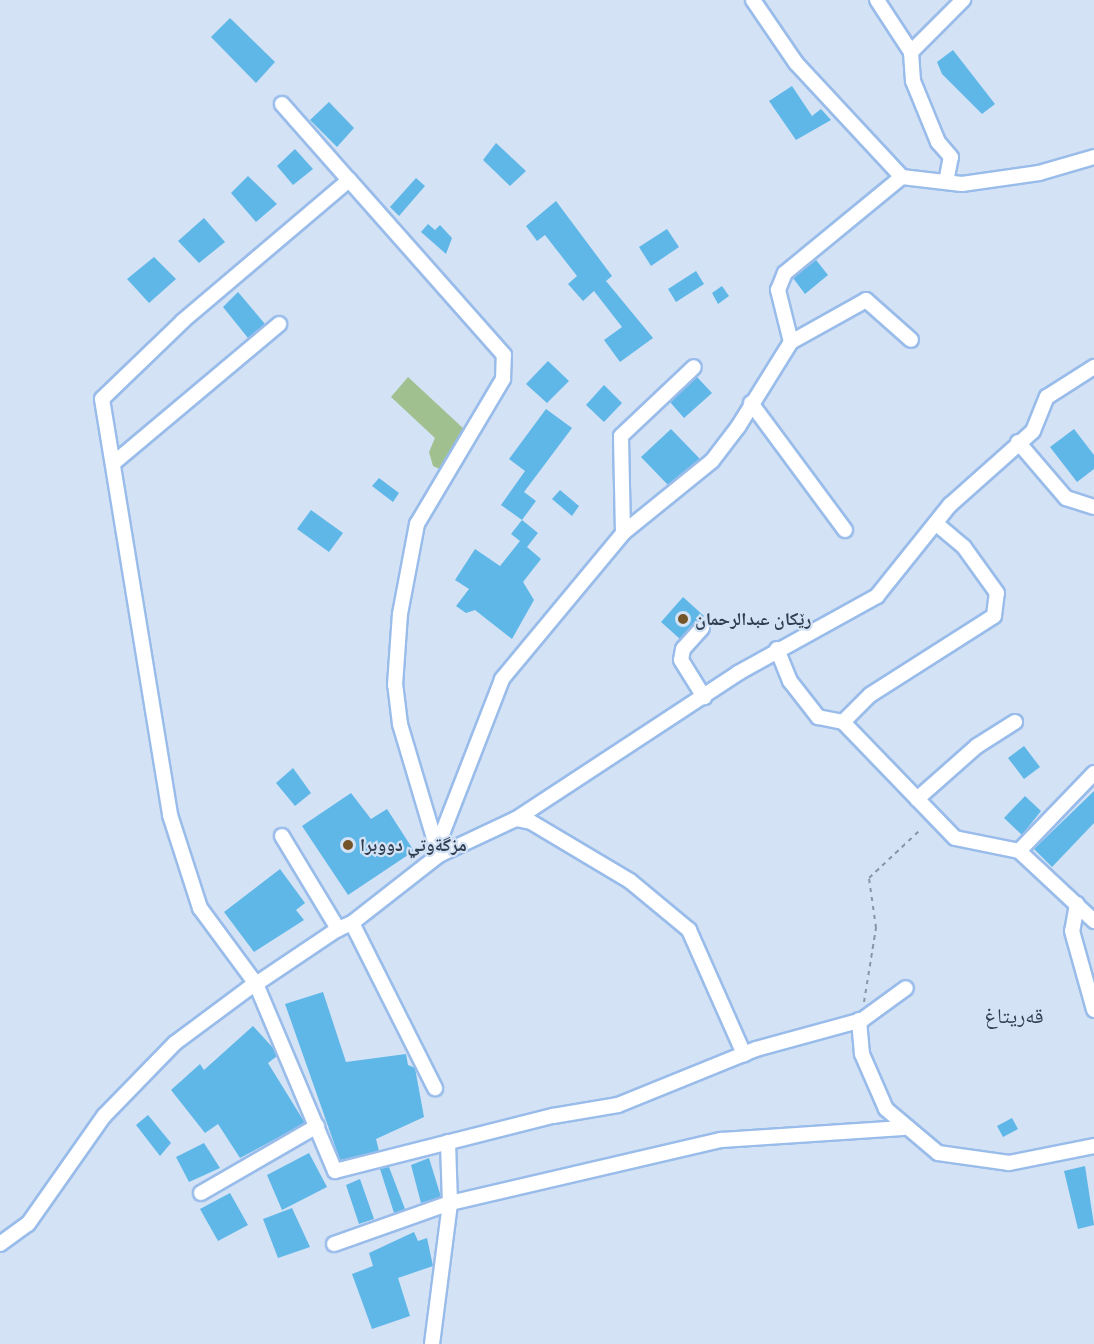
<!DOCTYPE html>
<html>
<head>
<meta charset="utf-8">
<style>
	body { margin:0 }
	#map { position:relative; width:1094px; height:1344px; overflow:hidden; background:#d3e2f5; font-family:Merriweather,"Noto Naskh Arabic",serif }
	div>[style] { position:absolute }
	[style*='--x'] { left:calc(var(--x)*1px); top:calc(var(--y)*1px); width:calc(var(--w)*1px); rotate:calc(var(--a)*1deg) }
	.green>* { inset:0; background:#a0c18f }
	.building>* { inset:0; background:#5fb7e8 }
	.path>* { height:2px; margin-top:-1px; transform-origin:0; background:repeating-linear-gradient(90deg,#8796a9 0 4.5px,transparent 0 9px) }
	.roads { filter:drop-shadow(2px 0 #99bcea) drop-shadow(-2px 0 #99bcea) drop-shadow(0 2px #99bcea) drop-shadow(0 -2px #99bcea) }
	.minor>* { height:14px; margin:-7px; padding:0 7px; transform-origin:7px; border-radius:7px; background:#fff }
	.dots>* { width:16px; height:16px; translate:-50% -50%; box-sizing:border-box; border:3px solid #d3e2f5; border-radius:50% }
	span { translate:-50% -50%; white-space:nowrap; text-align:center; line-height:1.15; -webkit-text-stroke:4.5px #d3e2f5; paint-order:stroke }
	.poi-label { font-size:18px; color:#2f3e51; font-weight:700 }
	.left { translate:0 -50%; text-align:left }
	.quarter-label { font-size:21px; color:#2f3e51 }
</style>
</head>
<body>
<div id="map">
	<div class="green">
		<i style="clip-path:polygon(408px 377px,465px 430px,442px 470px,433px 466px,429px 452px,435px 438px,391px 397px)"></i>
	</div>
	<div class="building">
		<i style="clip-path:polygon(230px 18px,275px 62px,256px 83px,211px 37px)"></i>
		<i style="clip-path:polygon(953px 50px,995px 104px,982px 114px,942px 74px,937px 62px)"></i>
		<i style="clip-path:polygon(792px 86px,812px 116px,821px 109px,831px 120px,796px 140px,769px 101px)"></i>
		<i style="clip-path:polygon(329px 102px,354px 128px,337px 147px,310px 120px)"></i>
		<i style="clip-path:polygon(496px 143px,526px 171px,510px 186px,483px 160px)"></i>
		<i style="clip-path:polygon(295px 149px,313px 169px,293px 185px,277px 166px)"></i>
		<i style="clip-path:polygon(248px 176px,277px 204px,256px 222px,231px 193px)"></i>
		<i style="clip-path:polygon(416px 178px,425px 186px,399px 216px,390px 207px)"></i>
		<i style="clip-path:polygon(556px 201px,612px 276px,606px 281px,653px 338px,620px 362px,604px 340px,622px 327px,594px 291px,583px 301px,568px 284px,577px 276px,545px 235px,537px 241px,526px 226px)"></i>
		<i style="clip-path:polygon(204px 218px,225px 242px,199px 263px,178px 241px)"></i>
		<i style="clip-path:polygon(428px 224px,435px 230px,440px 225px,452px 238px,446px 254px,421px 232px)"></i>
		<i style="clip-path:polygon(667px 229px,679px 247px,651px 266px,639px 247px)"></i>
		<i style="clip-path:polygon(154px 257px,176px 279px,149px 303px,127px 279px)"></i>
		<i style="clip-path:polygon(816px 260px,828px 275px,805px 294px,793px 278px)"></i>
		<i style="clip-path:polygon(696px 271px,704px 284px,676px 302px,668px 289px)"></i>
		<i style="clip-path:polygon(722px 286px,729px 296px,718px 304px,712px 293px)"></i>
		<i style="clip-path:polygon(238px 292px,265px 324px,248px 338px,223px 307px)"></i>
		<i style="clip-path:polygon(548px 361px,569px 381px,547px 403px,526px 384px)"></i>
		<i style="clip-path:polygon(697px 377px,712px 393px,684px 418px,670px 402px)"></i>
		<i style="clip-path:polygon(604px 385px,622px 403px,604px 422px,586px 405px)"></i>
		<i style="clip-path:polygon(546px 409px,572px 428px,524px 492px,536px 501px,522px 520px,501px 505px,525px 471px,509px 459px)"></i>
		<i style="clip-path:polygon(671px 429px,700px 459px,668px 485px,641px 457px)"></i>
		<i style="clip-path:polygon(1074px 429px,1094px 455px,1094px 469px,1077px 482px,1050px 447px)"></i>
		<i style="clip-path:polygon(379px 478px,399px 493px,393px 502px,372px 486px)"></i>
		<i style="clip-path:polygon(560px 490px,579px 506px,572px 516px,552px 499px)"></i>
		<i style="clip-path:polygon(311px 510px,343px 533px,329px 552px,297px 529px)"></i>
		<i style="clip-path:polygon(522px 520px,538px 533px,527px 547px,541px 559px,523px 582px,534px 600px,512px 639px,475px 610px,466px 613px,456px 606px,469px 589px,455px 580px,475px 549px,500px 566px,520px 541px,511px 534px)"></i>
		<i style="clip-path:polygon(683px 597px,704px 616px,680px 639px,661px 622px)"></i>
		<i style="clip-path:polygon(1024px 746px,1040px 767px,1024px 779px,1008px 758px)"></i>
		<i style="clip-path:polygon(293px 768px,311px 793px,295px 806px,276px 783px)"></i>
		<i style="clip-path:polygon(1094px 791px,1094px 823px,1052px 867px,1034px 849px)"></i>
		<i style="clip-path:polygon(351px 793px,371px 819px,387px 809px,414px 851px,348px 895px,302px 826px)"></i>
		<i style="clip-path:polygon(1025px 796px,1041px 811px,1022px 835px,1004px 818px)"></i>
		<i style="clip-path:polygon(280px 869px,305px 903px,296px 910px,304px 920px,254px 952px,224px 912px)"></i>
		<i style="clip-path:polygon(323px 992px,346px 1062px,406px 1054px,408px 1065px,415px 1068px,424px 1117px,376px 1139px,379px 1151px,340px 1160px,285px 1004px)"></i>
		<i style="clip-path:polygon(253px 1026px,274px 1049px,277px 1056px,268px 1063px,305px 1123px,240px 1158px,218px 1124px,205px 1133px,171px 1090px,200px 1064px,204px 1070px)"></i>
		<i style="clip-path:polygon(148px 1115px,171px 1143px,160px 1156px,136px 1125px)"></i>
		<i style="clip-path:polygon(1012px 1118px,1018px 1129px,1003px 1137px,997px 1126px)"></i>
		<i style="clip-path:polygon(204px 1143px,220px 1168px,189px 1182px,176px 1157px)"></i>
		<i style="clip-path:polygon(309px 1153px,327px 1187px,282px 1210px,267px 1175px)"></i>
		<i style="clip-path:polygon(429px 1158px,441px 1197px,421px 1203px,411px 1165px)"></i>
		<i style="clip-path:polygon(1085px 1166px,1094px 1225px,1078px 1229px,1064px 1171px)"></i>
		<i style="clip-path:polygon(389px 1167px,405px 1209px,394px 1213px,380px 1169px)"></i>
		<i style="clip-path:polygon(360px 1179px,374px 1219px,359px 1224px,346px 1185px)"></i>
		<i style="clip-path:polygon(230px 1193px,248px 1225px,218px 1241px,200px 1209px)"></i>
		<i style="clip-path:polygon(292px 1208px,310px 1247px,278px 1258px,263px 1219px)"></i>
		<i style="clip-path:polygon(414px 1232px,418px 1241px,427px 1238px,433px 1266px,398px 1278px,410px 1316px,372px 1329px,352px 1274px,373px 1266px,369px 1253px)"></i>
	</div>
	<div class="path">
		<i style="--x:864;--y:1002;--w:75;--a:-80.8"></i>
		<i style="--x:876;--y:928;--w:50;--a:-98"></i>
		<i style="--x:869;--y:878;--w:69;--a:-43.2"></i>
	</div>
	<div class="roads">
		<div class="minor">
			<i style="--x:753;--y:0;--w:76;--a:55.7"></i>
			<i style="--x:796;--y:63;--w:156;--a:47.1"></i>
			<i style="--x:902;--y:177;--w:60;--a:6.7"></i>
			<i style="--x:962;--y:184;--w:78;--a:-8.1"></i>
			<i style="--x:1039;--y:173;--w:57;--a:-16.2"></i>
			<i style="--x:877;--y:0;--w:62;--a:56.8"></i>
			<i style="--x:282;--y:104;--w:101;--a:48.6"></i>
			<i style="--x:946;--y:182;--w:25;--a:-79"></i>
			<i style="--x:951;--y:157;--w:20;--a:-131"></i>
			<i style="--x:938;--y:142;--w:66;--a:-112.3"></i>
			<i style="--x:913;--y:81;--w:29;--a:-94"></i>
			<i style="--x:911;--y:52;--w:74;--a:-45"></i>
			<i style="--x:791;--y:342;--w:86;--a:-29.2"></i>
			<i style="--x:866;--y:300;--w:60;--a:41.6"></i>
			<i style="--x:751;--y:403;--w:158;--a:53.5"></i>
			<i style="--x:1018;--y:442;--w:74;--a:49.4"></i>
			<i style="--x:1066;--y:498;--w:29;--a:18"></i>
			<i style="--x:116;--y:461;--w:213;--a:-40"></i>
			<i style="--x:623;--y:533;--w:97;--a:-91.2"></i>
			<i style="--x:621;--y:436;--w:100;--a:-43.4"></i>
			<i style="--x:702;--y:628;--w:28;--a:132"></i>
			<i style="--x:683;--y:649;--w:11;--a:100"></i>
			<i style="--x:681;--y:660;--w:44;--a:58.1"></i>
			<i style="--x:777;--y:649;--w:35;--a:68"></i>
			<i style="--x:790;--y:681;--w:46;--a:52.1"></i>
			<i style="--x:818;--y:717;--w:25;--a:11"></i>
			<i style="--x:843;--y:722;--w:161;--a:46"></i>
			<i style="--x:955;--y:838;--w:65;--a:11.5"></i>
			<i style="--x:843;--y:722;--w:38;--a:-45"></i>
			<i style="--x:870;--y:695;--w:147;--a:-32.5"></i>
			<i style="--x:994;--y:616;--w:23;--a:-83"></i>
			<i style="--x:997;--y:593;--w:57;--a:-125.7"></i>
			<i style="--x:964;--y:547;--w:34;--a:-140"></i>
			<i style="--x:1094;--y:773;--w:108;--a:133.9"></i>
			<i style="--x:1019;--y:851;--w:103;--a:43"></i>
			<i style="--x:917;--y:799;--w:80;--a:-41.5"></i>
			<i style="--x:977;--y:746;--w:45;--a:-32.3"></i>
			<i style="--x:516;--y:819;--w:15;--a:11"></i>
			<i style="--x:531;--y:822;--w:115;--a:30.8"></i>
			<i style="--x:630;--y:881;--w:77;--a:39.7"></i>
			<i style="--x:689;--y:930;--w:136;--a:66.1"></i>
			<i style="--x:282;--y:836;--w:109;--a:58.9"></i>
			<i style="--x:437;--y:847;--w:180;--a:-68.8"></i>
			<i style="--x:502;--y:679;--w:190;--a:-50.3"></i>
			<i style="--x:623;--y:533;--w:114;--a:-39"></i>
			<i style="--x:712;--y:461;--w:43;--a:-52.6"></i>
			<i style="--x:738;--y:427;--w:100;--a:-58.1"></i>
			<i style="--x:791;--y:342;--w:54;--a:-104"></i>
			<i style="--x:778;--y:290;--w:18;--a:-68"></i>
			<i style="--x:785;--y:273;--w:151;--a:-39.4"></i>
			<i style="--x:439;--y:855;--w:85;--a:-25.1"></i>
			<i style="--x:516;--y:819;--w:266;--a:-33.3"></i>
			<i style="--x:738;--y:673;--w:159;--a:-29"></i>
			<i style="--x:877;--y:596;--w:117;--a:-51.3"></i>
			<i style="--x:950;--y:505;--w:111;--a:-41.7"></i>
			<i style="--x:1033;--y:431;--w:37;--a:-68"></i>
			<i style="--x:1047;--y:397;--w:56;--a:-32.6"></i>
			<i style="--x:1077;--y:904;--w:27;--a:100"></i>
			<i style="--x:1072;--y:931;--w:82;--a:74.4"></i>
			<i style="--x:352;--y:923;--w:185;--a:63.3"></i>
			<i style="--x:859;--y:1020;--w:34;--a:85"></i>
			<i style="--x:862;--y:1054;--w:60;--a:66.4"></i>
			<i style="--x:886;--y:1109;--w:68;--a:40.2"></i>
			<i style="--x:938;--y:1153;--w:72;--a:8"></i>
			<i style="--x:1009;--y:1163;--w:87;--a:-11.3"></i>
			<i style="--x:201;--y:1193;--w:134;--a:-30"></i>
			<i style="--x:0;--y:1244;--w:34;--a:-36"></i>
			<i style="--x:28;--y:1224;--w:132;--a:-54.9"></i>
			<i style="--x:104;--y:1116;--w:102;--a:-45.8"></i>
			<i style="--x:175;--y:1043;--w:92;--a:-36.6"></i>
			<i style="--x:249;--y:988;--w:8;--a:-30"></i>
			<i style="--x:256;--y:984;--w:99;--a:-33.9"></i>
			<i style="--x:338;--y:929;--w:15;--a:-23"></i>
			<i style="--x:352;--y:923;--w:110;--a:-38"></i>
			<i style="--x:439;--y:855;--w:137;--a:-106.6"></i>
			<i style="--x:400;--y:724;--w:39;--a:-97"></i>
			<i style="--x:395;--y:685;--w:71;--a:-86"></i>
			<i style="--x:400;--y:614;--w:92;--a:-79.3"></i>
			<i style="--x:417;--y:524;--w:169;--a:-59.3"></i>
			<i style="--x:503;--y:379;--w:24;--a:-88"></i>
			<i style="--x:504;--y:355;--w:234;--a:-131.5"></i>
			<i style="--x:349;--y:180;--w:218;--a:139.7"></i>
			<i style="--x:183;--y:321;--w:112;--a:136.1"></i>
			<i style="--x:102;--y:399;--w:422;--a:80.7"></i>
			<i style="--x:170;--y:815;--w:98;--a:72.1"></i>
			<i style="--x:200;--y:908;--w:94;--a:53.6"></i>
			<i style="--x:256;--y:984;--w:203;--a:67.1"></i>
			<i style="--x:335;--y:1171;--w:225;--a:-14.2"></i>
			<i style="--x:553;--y:1116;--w:66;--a:-9.6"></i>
			<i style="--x:618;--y:1105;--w:149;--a:-22.1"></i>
			<i style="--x:756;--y:1049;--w:110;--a:-15.3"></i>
			<i style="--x:862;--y:1020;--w:54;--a:-36"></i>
			<i style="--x:334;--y:1244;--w:123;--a:-19.5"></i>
			<i style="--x:450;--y:1203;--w:278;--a:-13.1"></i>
			<i style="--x:721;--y:1140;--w:183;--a:-3.8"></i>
			<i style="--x:432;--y:1344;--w:142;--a:-82.7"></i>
			<i style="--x:450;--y:1203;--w:61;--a:-91.9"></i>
		</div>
	</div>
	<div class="dots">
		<i style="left:683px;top:619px;background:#735529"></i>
		<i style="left:348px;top:845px;background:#735529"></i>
	</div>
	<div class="poi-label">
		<span class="left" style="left:695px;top:619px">رێكان عبدالرحمان</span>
		<span class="left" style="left:360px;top:845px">مزگةوتي دووبرا</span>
	</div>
	<div class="quarter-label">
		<span style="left:1014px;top:1016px">قەریتاغ</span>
	</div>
</div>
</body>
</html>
